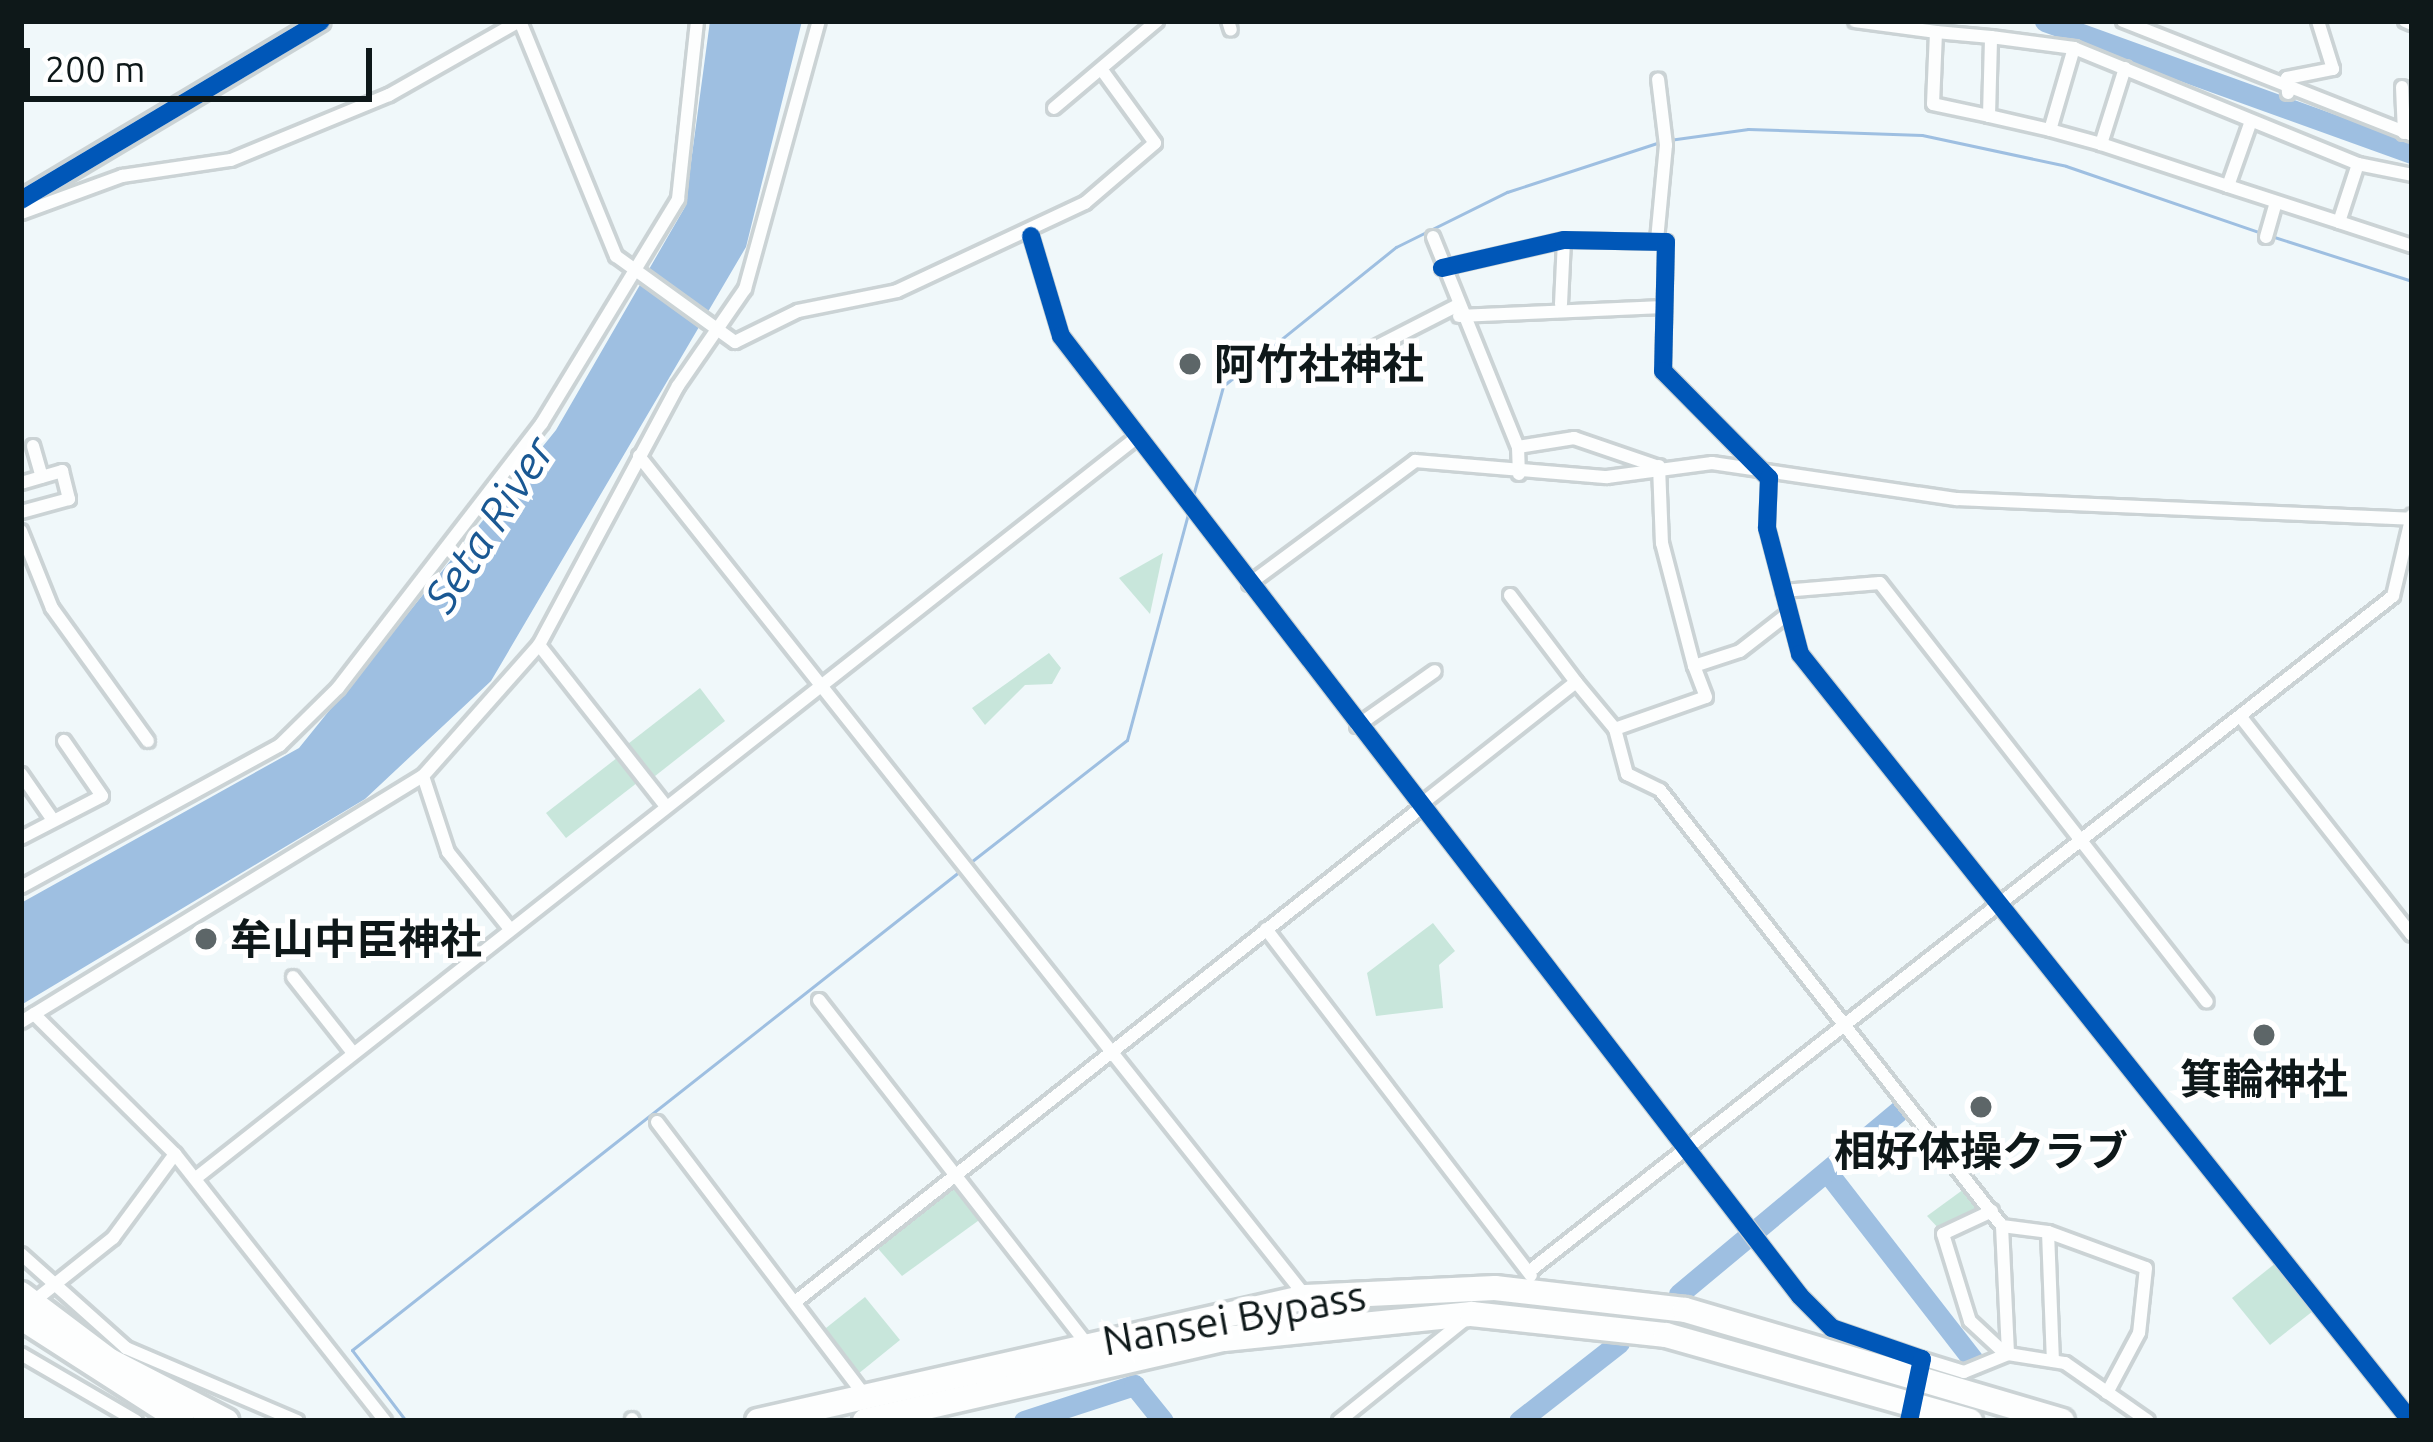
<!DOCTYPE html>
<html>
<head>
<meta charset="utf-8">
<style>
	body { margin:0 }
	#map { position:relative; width:2433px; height:1442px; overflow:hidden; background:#f0f8fa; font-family:Ubuntu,"Noto Sans JP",sans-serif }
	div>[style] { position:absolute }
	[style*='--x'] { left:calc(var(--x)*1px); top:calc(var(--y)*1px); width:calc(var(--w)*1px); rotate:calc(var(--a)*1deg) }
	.green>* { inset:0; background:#c8e6db }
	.water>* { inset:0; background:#9ebfe1 }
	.stream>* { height:3px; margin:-1.5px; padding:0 1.5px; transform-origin:1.5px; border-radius:1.5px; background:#9ebfe1 }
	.river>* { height:21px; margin:-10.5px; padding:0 10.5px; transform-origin:10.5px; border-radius:10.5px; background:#9ebfe1 }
	.roads { filter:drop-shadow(3px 0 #cbd3d5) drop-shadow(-3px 0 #cbd3d5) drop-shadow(0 3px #cbd3d5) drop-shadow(0 -3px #cbd3d5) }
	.street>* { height:12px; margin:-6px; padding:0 6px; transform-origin:6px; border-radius:6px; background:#fdfefe }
	.secondary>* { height:18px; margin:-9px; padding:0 9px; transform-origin:9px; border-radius:9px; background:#fdfefe }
	.highway>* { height:24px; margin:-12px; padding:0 12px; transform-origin:12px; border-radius:12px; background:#fdfefe }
	.cycleway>* { height:18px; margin:-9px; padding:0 9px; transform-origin:9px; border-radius:9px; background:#0057b8 }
	.dots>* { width:33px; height:33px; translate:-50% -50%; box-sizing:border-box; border:6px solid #fff; border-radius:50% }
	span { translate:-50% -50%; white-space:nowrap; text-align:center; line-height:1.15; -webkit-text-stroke:10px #fff; paint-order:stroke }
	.poi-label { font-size:42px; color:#0e1819; font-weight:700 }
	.left { translate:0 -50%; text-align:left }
	.street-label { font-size:42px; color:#0e1819 }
	.water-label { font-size:45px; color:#1a5893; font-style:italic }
	.frame { position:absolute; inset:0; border:24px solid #0e1819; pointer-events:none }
	.scale { position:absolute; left:24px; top:48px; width:348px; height:54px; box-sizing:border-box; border:6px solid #0e1819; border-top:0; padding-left:15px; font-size:36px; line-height:42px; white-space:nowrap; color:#0e1819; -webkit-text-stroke:9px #fff; paint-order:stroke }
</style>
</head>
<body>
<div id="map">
	<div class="green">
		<i style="clip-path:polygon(1163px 553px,1150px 614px,1119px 578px)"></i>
		<i style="clip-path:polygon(1049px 653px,1061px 668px,1052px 684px,1025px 685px,985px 725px,972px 708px)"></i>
		<i style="clip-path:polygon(700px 688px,725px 721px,650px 780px,624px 747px)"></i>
		<i style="clip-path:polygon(622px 754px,642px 779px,566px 838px,546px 813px)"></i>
		<i style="clip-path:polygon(1433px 923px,1455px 951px,1439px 965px,1443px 1008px,1376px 1016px,1367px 973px)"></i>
		<i style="clip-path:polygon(953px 1182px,982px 1218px,902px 1276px,874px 1244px)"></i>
		<i style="clip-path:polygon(1964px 1189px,1983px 1210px,1940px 1230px,1927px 1216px)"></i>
		<i style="clip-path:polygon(2277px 1262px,2313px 1311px,2270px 1345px,2232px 1298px)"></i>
		<i style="clip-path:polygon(865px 1297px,900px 1340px,858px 1374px,821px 1332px)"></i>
	</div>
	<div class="water">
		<i style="clip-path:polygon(710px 21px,802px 21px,746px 247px,491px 681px,365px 799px,21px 1005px,21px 903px,299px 748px,556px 430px,685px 207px)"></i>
	</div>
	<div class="stream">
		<i style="--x:1669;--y:140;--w:80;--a:-7.9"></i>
		<i style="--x:1748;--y:129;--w:174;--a:2"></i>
		<i style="--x:1922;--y:135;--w:147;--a:12.1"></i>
		<i style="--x:2066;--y:166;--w:207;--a:18.9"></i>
		<i style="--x:2271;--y:236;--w:148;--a:17.7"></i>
		<i style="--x:1193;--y:496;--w:114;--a:-74.7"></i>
		<i style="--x:1223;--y:386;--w:222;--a:-38.8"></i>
		<i style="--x:1396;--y:247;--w:124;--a:-26.4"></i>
		<i style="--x:1507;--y:192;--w:161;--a:-18.1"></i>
		<i style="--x:967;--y:865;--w:203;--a:-38"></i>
		<i style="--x:1127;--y:740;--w:237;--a:-74.9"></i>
		<i style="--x:406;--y:1421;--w:89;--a:-127.3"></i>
		<i style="--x:352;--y:1350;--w:774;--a:-38.23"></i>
	</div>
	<div class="river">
		<i style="--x:2045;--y:21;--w:390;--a:19.8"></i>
		<i style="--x:1831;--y:1177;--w:238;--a:52.2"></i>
		<i style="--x:1679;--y:1294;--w:288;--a:-39.8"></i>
		<i style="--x:1024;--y:1421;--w:116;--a:-18.1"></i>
		<i style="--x:1134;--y:1385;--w:46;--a:51.1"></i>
		<i style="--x:1519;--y:1421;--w:127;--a:-38"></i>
	</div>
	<div class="roads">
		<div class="street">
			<i style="--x:520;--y:21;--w:254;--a:67.8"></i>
			<i style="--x:616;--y:256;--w:147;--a:35.9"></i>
			<i style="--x:735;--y:342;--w:70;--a:-26.2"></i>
			<i style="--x:798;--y:311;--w:101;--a:-11.4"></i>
			<i style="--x:897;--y:291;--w:208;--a:-25.1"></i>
			<i style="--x:1085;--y:203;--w:92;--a:-40.6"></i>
			<i style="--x:1155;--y:143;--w:90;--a:-126"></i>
			<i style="--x:1228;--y:21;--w:9;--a:72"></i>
			<i style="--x:1855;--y:21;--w:82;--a:7.7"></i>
			<i style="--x:2123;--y:21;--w:311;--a:21.5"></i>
			<i style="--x:2405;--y:21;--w:8;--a:23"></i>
			<i style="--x:2074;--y:48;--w:307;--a:22.2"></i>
			<i style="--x:2358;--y:164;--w:55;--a:11.5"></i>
			<i style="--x:2125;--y:68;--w:80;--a:107.5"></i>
			<i style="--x:2101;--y:144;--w:134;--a:18.3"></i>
			<i style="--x:2402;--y:87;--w:46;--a:87.5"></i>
			<i style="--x:2288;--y:93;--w:15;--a:-94"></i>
			<i style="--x:2287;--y:78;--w:47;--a:-11.1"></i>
			<i style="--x:2333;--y:69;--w:50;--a:-107.4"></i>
			<i style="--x:1054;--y:108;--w:135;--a:-40.2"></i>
			<i style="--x:1989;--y:116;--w:57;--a:-167.9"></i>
			<i style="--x:1933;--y:104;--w:72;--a:-87.6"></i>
			<i style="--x:1936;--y:32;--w:55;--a:5.2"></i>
			<i style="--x:2251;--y:121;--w:69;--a:109.5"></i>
			<i style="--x:2228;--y:186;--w:117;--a:18"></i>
			<i style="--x:2050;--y:130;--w:63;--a:-167.1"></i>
			<i style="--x:1989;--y:116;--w:79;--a:-88.5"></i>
			<i style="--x:1991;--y:37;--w:84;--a:7.5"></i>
			<i style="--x:2074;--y:48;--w:85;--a:106.3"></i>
			<i style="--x:2050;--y:130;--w:53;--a:15.4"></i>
			<i style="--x:2358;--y:164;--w:61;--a:108.1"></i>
			<i style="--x:2339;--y:222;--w:77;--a:18.2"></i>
			<i style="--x:21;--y:213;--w:108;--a:-20.1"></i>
			<i style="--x:122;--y:176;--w:110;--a:-8.4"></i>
			<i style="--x:231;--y:160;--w:171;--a:-22.4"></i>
			<i style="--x:389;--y:95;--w:150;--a:-29.6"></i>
			<i style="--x:1031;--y:236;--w:104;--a:73.3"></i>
			<i style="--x:1061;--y:336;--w:1211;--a:52.41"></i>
			<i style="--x:1800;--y:1296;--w:45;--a:45"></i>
			<i style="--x:1832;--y:1328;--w:95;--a:19"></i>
			<i style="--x:1922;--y:1359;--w:63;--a:101.8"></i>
			<i style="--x:1433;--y:237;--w:227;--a:68"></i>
			<i style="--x:1518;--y:447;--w:27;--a:88"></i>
			<i style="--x:2266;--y:237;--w:36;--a:-74"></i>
			<i style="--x:1657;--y:240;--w:95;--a:-84.6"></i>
			<i style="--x:1666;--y:145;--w:66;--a:-96.9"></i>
			<i style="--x:1442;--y:268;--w:125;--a:-12.9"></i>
			<i style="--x:1564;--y:240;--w:102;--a:1.1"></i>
			<i style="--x:1666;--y:242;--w:129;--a:91.3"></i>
			<i style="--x:1663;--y:371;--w:151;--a:45.3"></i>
			<i style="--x:1769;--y:478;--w:50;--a:92.3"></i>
			<i style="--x:1767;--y:528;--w:130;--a:75.3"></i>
			<i style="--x:1800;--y:654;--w:981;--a:51.46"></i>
			<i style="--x:1561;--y:304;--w:64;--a:-87.3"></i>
			<i style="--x:1459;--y:316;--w:204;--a:-2.5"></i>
			<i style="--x:1325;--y:373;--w:147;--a:-27.1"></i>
			<i style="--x:33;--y:446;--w:32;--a:74"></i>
			<i style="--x:1518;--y:447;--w:57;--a:-9.1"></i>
			<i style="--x:1574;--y:438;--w:87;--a:18.9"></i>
			<i style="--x:639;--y:456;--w:1073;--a:51.58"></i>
			<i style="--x:1659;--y:466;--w:77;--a:87.8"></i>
			<i style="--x:1662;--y:543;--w:127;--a:75.4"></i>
			<i style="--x:21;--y:483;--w:43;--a:-16.3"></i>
			<i style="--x:62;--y:471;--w:29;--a:76"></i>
			<i style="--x:69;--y:499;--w:50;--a:164.8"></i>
			<i style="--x:21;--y:531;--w:83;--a:68.1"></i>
			<i style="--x:52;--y:608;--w:164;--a:54.2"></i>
			<i style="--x:1249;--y:584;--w:207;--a:-36.5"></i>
			<i style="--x:1415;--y:461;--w:193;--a:4.8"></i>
			<i style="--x:1607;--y:477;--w:106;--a:-7.6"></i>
			<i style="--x:1712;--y:463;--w:248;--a:8.4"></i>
			<i style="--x:1957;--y:499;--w:454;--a:2.5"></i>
			<i style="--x:1783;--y:591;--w:97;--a:-4.7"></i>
			<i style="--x:1880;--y:583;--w:531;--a:52.03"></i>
			<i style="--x:1510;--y:595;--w:109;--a:52.8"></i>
			<i style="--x:539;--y:645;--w:204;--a:51.8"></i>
			<i style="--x:2240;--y:716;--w:278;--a:51.9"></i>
			<i style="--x:1357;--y:726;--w:95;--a:-35.2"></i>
			<i style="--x:1615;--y:729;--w:96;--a:-19.4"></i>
			<i style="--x:1706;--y:697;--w:33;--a:-111"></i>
			<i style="--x:1694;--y:666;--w:48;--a:-18.1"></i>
			<i style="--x:1740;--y:651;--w:57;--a:-37.9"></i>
			<i style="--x:21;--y:774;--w:56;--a:55.2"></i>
			<i style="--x:423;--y:776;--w:80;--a:71.8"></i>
			<i style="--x:448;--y:852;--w:97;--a:51.2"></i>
			<i style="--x:1419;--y:806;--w:200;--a:-38.3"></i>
			<i style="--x:1576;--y:682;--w:61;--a:50.3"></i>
			<i style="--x:1615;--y:729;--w:47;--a:75.1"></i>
			<i style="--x:1627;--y:774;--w:37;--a:26"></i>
			<i style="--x:1660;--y:790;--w:554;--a:51.89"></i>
			<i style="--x:2002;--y:1226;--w:128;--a:87.3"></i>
			<i style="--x:21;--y:838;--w:91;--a:-27.4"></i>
			<i style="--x:102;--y:796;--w:67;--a:-124.6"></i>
			<i style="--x:21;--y:887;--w:295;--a:-28.7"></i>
			<i style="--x:280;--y:745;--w:81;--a:-44.5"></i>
			<i style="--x:338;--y:688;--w:334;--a:-52.4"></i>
			<i style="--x:542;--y:423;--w:262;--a:-58.7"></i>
			<i style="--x:678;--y:199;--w:179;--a:-83.9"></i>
			<i style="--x:1266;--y:929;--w:436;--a:52.6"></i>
			<i style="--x:293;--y:977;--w:97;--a:51.7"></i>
			<i style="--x:819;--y:1000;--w:436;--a:52.1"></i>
			<i style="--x:34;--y:1014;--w:199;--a:44.8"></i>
			<i style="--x:175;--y:1154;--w:340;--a:51.8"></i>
			<i style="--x:21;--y:1022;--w:471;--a:-31.5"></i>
			<i style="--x:423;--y:776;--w:175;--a:-48.5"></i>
			<i style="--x:539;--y:645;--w:294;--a:-61.8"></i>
			<i style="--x:678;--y:386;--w:118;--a:-55.4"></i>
			<i style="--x:745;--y:289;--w:278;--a:-74.6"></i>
			<i style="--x:657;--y:1122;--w:348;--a:52.8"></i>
			<i style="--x:196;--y:1178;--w:1196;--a:-38.21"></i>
			<i style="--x:1992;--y:1211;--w:54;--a:154.9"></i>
			<i style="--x:1943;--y:1234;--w:91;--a:72.8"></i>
			<i style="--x:1970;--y:1321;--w:41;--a:43"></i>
			<i style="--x:2002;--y:1226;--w:46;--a:7.4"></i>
			<i style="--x:2048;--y:1232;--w:129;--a:87.8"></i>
			<i style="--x:2048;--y:1232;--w:104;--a:20.2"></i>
			<i style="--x:2146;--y:1268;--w:65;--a:96.1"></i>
			<i style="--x:2139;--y:1333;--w:68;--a:118.1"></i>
			<i style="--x:21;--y:1254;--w:141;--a:41.8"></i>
			<i style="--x:126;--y:1348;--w:186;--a:23.1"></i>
			<i style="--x:1531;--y:1270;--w:1094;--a:-38.02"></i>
			<i style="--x:2393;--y:596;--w:83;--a:-76.8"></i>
			<i style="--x:39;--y:1297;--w:95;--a:-38.6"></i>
			<i style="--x:113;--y:1238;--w:104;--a:-53.6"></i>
			<i style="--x:795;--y:1302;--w:799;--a:-38.29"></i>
			<i style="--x:21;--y:1354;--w:133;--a:30.2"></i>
			<i style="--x:1922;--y:1359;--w:44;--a:17.2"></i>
			<i style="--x:1964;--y:1372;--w:48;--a:-22.2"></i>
			<i style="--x:2008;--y:1354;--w:58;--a:9"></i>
			<i style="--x:2065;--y:1363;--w:101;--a:34.9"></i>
			<i style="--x:632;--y:1419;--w:2;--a:63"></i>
			<i style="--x:1339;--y:1421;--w:163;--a:-38.8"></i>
		</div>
		<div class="secondary">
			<i style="--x:21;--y:200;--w:349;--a:-30.8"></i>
		</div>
		<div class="highway">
			<i style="--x:21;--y:1294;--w:111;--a:37"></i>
			<i style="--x:110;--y:1361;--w:131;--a:27.3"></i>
			<i style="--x:28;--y:1322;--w:183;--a:32.7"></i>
			<i style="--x:758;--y:1421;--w:562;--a:-12.75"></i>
			<i style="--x:1306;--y:1297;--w:189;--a:-2.7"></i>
			<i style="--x:1495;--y:1288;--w:191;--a:6.6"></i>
			<i style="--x:1685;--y:1310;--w:393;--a:16.4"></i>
			<i style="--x:865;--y:1421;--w:368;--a:-12.9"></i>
			<i style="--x:1224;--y:1339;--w:249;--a:-5.8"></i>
			<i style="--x:1472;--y:1314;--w:195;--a:6.2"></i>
			<i style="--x:1666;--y:1335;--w:316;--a:15.8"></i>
		</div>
	</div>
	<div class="cycleway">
		<i style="--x:21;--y:200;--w:349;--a:-30.8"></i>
		<i style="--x:1031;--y:236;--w:104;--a:73.3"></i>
		<i style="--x:1061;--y:336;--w:1211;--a:52.41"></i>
		<i style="--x:1800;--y:1296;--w:45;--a:45"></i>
		<i style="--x:1832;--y:1328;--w:95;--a:19"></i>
		<i style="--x:1922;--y:1359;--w:63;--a:101.8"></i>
		<i style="--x:1442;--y:268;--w:125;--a:-12.9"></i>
		<i style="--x:1564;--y:240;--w:102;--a:1.1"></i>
		<i style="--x:1666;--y:242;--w:129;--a:91.3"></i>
		<i style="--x:1663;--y:371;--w:151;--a:45.3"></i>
		<i style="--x:1769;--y:478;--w:50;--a:92.3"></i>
		<i style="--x:1767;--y:528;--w:130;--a:75.3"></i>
		<i style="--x:1800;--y:654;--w:981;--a:51.46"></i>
	</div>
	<div class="dots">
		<i style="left:1190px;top:364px;background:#5d6668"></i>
		<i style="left:206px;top:939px;background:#5d6668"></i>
		<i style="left:2264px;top:1035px;background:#5d6668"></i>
		<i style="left:1981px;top:1107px;background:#5d6668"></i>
	</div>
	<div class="poi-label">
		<span class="left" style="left:1214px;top:364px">阿竹社神社</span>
		<span class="left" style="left:230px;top:939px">牟山中臣神社</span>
		<span style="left:2264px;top:1079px">箕輪神社</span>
		<span style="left:1981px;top:1151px">相好体操クラブ</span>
	</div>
	<div class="street-label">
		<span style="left:1234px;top:1318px;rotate:-10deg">Nansei Bypass</span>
	</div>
	<div class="water-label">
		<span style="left:489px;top:524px;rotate:-57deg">Seta River</span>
	</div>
	<div class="frame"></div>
	<div class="scale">200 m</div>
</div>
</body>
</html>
